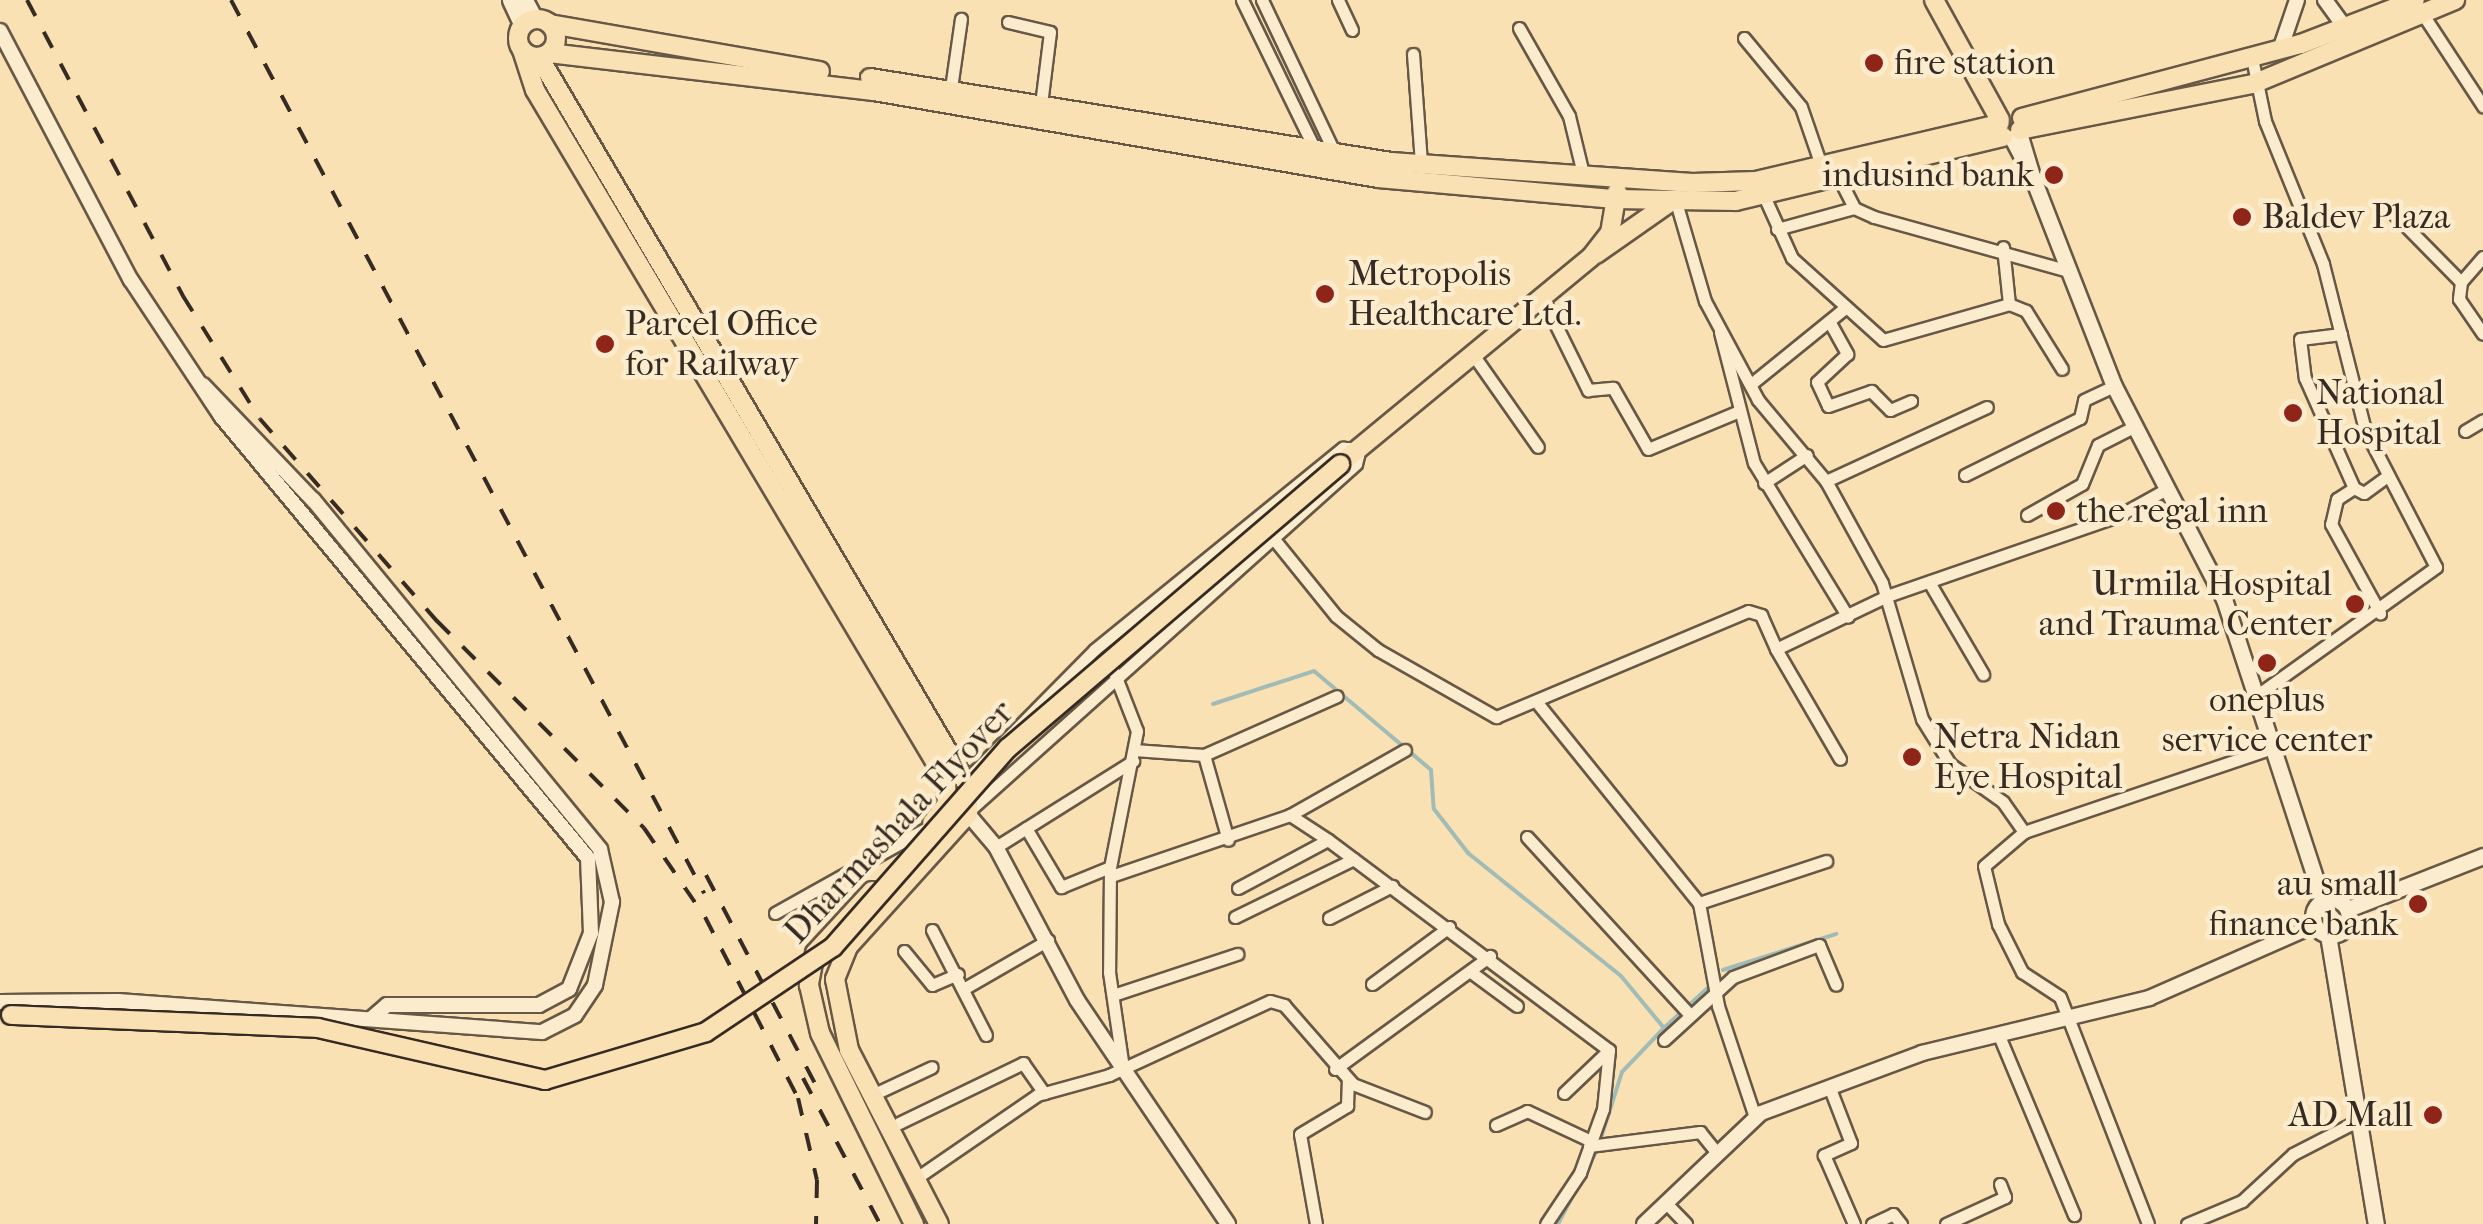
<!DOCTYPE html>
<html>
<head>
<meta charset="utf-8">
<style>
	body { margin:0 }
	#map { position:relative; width:2483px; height:1224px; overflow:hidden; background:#fae1b4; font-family:"IM FELL French Canon",serif }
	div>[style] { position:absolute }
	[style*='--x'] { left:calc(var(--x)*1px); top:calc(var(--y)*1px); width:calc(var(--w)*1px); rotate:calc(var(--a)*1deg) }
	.stream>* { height:4px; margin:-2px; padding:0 2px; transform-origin:2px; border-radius:2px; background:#a1bbb6 }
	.roads { filter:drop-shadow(2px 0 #675846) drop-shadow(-2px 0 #675846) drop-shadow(0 2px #675846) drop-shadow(0 -2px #675846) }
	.minor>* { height:11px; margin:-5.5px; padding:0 5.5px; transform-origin:5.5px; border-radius:5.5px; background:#fcecce }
	.tertiary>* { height:14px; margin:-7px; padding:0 7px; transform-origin:7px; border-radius:7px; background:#fcecce }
	.secondary>* { height:15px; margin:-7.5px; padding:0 7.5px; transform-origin:7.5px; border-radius:7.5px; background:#fcecce }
	.secondary>.ring { margin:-7.5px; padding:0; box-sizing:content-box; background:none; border:15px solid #fcecce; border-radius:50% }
	.primary>* { height:18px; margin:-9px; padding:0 9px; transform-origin:9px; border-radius:9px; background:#fae1b4 }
	.primary>.ring { margin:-9px; padding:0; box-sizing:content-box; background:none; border:18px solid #fae1b4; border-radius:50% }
	.rail>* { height:4px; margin-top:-2px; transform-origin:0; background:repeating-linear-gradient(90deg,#362b22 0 18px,transparent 0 36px) }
	.bridges { filter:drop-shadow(2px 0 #362b22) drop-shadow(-2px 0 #362b22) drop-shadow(0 2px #362b22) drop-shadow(0 -2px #362b22) }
	.primary-bridge>* { height:18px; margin:-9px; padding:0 9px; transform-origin:9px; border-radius:9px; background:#fae1b4 }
	.dots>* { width:28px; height:28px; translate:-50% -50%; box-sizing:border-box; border:5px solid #fcecce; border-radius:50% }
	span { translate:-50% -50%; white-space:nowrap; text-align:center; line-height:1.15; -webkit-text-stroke:9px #fcecce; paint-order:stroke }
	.poi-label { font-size:35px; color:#362b22 }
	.left { translate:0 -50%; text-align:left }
	.right { translate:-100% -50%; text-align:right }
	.street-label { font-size:35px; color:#362b22 }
</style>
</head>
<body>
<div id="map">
	<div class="stream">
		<i style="--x:1213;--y:704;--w:106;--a:-18.1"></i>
		<i style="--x:1314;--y:671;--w:153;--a:40.2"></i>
		<i style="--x:1431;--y:770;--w:39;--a:86"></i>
		<i style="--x:1434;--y:809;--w:56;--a:52.3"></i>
		<i style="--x:1468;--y:853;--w:196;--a:38.8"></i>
		<i style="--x:1621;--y:976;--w:67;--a:50.4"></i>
		<i style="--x:1664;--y:1028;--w:61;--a:133.7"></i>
		<i style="--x:1622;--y:1072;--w:72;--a:107.7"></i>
		<i style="--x:1723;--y:970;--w:119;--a:-17.7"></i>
		<i style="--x:1664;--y:1028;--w:64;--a:-42.5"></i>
		<i style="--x:1558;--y:1224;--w:84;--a:-62.2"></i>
	</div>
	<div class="roads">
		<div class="minor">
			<i style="--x:1242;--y:0;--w:167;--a:64"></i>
			<i style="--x:1262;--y:0;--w:175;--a:64.6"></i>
			<i style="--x:1338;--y:0;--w:33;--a:65"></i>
			<i style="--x:2424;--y:16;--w:108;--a:56.8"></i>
			<i style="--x:1008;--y:22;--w:43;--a:13.4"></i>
			<i style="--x:1050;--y:32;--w:81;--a:97.1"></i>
			<i style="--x:1519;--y:28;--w:101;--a:60.4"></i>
			<i style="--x:1569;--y:116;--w:60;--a:76.4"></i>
			<i style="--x:1744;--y:38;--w:89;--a:50.4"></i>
			<i style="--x:1801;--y:107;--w:65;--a:71"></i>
			<i style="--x:1413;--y:54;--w:110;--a:85.8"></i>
			<i style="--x:2252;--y:58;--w:64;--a:78.3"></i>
			<i style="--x:2265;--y:121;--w:154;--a:67.9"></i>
			<i style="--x:2323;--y:264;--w:171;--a:75.8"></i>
			<i style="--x:2365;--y:430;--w:154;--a:62.6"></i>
			<i style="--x:2436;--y:567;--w:221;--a:144.4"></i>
			<i style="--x:950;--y:95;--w:77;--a:-81.8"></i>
			<i style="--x:1841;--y:182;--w:29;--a:63"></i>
			<i style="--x:1854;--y:208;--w:22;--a:24"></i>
			<i style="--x:1874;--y:217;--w:198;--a:15.5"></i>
			<i style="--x:1764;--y:196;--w:68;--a:65.7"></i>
			<i style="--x:1792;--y:258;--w:122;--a:42"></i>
			<i style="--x:1883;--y:340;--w:131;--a:-15.9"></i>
			<i style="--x:2009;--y:304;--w:57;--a:-96"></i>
			<i style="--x:1676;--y:202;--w:103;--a:73.7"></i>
			<i style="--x:1705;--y:301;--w:112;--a:61.8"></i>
			<i style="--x:1758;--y:400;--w:106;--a:50"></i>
			<i style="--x:1826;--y:481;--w:116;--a:61.2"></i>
			<i style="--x:1882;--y:583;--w:142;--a:73.6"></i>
			<i style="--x:1922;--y:719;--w:53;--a:58.1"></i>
			<i style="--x:1950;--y:764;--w:65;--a:35.6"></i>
			<i style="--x:2003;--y:802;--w:37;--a:55"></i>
			<i style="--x:2024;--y:832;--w:52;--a:139.6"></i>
			<i style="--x:1984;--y:866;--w:60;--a:76.4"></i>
			<i style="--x:1998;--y:924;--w:54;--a:63.4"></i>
			<i style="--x:2022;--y:972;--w:45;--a:33.3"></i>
			<i style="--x:2060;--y:997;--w:243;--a:68.8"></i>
			<i style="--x:2392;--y:212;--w:98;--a:45.4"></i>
			<i style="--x:2461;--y:282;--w:33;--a:-49"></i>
			<i style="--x:1777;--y:229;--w:80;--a:-15.3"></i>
			<i style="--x:2461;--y:282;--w:17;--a:97"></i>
			<i style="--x:2459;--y:299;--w:42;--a:55.6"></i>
			<i style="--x:1543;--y:299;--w:102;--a:63.7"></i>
			<i style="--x:1588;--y:390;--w:25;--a:-5"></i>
			<i style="--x:1613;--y:388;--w:70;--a:60.2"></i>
			<i style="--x:1648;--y:449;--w:96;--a:-22.6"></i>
			<i style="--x:2009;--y:304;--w:18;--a:22"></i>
			<i style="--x:2026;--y:311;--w:68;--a:58.2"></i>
			<i style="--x:1829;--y:321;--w:38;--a:61"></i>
			<i style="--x:1847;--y:354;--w:41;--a:137"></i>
			<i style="--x:1817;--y:382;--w:26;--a:65"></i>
			<i style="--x:1828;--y:406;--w:46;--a:-19.2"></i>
			<i style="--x:1871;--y:391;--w:27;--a:45"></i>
			<i style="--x:1890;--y:410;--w:23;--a:-23"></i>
			<i style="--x:1720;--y:332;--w:135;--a:75.5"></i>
			<i style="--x:1754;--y:463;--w:180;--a:58.6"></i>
			<i style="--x:2341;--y:334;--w:41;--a:173"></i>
			<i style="--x:2300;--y:339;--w:39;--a:83"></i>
			<i style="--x:2305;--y:378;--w:120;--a:66"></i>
			<i style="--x:2354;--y:488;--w:11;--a:27"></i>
			<i style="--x:2364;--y:493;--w:27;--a:-36"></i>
			<i style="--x:1474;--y:356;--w:111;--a:54.9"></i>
			<i style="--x:1751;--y:384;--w:121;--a:-39"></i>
			<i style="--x:2465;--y:431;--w:21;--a:-31"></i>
			<i style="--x:1965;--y:475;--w:128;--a:-26.4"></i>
			<i style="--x:2080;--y:418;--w:18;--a:-77"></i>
			<i style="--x:2084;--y:400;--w:33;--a:-25"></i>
			<i style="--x:1826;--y:481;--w:177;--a:-24.7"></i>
			<i style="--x:1764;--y:483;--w:51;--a:-33.1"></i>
			<i style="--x:2354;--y:488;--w:20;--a:147"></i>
			<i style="--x:2337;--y:499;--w:26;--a:103"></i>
			<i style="--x:2331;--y:524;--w:102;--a:61.2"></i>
			<i style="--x:2027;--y:515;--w:63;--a:-29.4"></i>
			<i style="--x:2082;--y:484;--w:42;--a:-67.7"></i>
			<i style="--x:2098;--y:445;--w:39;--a:-27"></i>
			<i style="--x:1273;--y:538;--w:100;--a:51.1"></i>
			<i style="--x:1336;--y:616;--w:54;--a:39"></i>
			<i style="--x:1378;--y:650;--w:136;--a:29.6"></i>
			<i style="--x:1496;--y:717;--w:273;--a:-22.8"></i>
			<i style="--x:1748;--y:611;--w:14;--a:17"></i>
			<i style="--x:1761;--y:615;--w:37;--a:66"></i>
			<i style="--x:1776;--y:649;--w:123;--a:-25.5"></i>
			<i style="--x:1887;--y:596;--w:244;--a:-19.1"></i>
			<i style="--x:2118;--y:516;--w:51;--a:-29.1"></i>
			<i style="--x:1929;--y:582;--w:107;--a:59.6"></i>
			<i style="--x:1776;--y:649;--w:127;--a:59.8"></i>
			<i style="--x:1114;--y:672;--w:63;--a:68.7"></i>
			<i style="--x:1137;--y:731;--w:139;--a:101.2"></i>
			<i style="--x:1110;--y:867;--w:105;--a:90.5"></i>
			<i style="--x:1109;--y:972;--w:97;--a:81.7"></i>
			<i style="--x:1539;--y:705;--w:255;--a:51.1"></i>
			<i style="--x:1699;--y:903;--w:134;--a:-18.3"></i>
			<i style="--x:1134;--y:750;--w:70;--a:4.1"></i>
			<i style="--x:1204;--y:755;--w:145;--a:-23.9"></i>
			<i style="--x:1204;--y:755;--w:88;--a:74.2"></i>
			<i style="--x:966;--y:780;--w:182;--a:-45.4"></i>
			<i style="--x:1094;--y:650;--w:321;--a:-39.1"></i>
			<i style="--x:1343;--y:448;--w:17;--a:0"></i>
			<i style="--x:1360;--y:448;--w:16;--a:104"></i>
			<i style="--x:1356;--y:464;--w:518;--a:138.13"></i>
			<i style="--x:1290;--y:815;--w:45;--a:33.3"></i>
			<i style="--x:1026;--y:828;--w:69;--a:59.3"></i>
			<i style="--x:1061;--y:887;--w:53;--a:-22.2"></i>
			<i style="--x:2024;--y:832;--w:259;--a:-18.7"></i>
			<i style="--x:1527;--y:837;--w:240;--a:47.5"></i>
			<i style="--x:996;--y:847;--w:162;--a:-32.1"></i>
			<i style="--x:1111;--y:876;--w:189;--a:-18.8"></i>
			<i style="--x:1290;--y:815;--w:132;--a:-29.5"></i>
			<i style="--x:1238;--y:888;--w:102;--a:-28.1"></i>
			<i style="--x:1328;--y:840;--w:351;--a:36.8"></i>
			<i style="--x:1609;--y:1050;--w:59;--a:95.8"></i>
			<i style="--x:1603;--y:1109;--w:68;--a:109.8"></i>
			<i style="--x:1580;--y:1173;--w:61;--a:123.7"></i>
			<i style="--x:1699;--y:903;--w:105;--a:79.5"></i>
			<i style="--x:1718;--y:1006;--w:117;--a:71.6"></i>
			<i style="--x:775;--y:913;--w:176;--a:-29.2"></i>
			<i style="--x:1235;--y:917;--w:132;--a:-26"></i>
			<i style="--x:1329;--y:918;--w:71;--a:-26.9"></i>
			<i style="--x:932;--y:930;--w:118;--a:62.8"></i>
			<i style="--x:904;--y:951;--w:44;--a:50.5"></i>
			<i style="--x:932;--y:985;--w:28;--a:-23"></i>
			<i style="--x:1471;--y:972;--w:57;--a:36.5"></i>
			<i style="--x:1372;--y:984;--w:96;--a:-36.5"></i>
			<i style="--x:965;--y:988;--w:96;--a:-30"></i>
			<i style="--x:1113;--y:995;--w:131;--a:-18.3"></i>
			<i style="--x:2000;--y:1038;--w:192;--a:67.3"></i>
			<i style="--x:1664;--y:1040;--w:93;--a:-42.4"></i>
			<i style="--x:1733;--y:977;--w:92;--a:-20.4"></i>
			<i style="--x:1819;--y:945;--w:43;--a:67"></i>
			<i style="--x:1335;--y:1069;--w:192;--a:-36.1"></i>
			<i style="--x:1829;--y:1086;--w:61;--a:68.9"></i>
			<i style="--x:1851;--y:1143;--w:30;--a:156"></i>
			<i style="--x:1824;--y:1155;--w:75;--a:66.5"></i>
			<i style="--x:1564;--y:1093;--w:62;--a:-43.7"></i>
			<i style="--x:870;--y:1096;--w:68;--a:-25.1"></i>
			<i style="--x:899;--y:1123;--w:138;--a:-25.8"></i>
			<i style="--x:1023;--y:1063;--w:37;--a:55"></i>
			<i style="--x:1496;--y:1125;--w:34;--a:-24"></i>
			<i style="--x:1527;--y:1111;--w:71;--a:25.1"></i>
			<i style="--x:1589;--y:1146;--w:112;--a:-7.2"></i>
			<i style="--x:1700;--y:1132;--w:22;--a:51"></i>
			<i style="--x:915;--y:1179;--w:148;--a:-34.5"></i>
			<i style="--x:1037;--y:1095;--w:75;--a:-15.5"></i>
			<i style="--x:1109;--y:1075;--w:177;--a:-24.7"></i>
			<i style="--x:1270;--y:1001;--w:15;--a:16"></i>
			<i style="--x:1284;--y:1005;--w:105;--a:48.9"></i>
			<i style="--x:1353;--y:1084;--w:77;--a:21.3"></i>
			<i style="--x:1666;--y:1203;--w:29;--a:46"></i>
			<i style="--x:1316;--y:1224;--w:91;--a:-100.1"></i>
			<i style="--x:1300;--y:1134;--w:55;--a:-30.8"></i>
			<i style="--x:1347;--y:1106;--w:26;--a:-88"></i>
			<i style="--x:1872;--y:1224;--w:23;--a:-25"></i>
			<i style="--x:1893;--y:1214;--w:13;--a:51"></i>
			<i style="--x:1946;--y:1224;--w:65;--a:-24.6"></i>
			<i style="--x:2005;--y:1197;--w:14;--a:-111"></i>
			<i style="--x:2187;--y:1224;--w:60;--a:-22.7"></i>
			<i style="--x:2242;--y:1201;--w:69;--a:-42.7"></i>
			<i style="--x:2293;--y:1154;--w:68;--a:-27.3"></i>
		</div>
		<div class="tertiary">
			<i style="--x:2325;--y:0;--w:34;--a:54"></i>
			<i style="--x:0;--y:31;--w:281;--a:62.3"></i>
			<i style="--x:131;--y:280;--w:163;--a:56.5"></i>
			<i style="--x:221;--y:416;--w:575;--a:50.3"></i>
			<i style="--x:588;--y:858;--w:75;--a:87.7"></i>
			<i style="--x:591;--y:933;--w:60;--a:111.4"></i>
			<i style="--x:569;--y:989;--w:34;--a:152"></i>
			<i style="--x:539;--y:1005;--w:152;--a:180"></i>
			<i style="--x:387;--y:1005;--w:20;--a:139"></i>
			<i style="--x:2280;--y:50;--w:53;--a:-71.2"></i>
			<i style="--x:968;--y:814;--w:43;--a:49.7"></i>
			<i style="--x:996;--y:847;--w:173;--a:62.1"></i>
			<i style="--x:1077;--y:1000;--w:270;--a:56"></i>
			<i style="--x:0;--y:1002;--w:118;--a:-0.5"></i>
			<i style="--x:118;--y:1001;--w:425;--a:4.2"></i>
			<i style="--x:542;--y:1032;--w:37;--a:-27"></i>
			<i style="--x:575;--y:1015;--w:36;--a:-56"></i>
			<i style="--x:595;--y:985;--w:85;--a:-78.4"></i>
			<i style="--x:612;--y:902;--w:54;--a:-102.8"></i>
			<i style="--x:600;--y:849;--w:452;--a:-129.4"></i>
			<i style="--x:313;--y:500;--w:159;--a:-133.7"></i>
			<i style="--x:1644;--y:1224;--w:161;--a:-43.5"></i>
			<i style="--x:1761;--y:1113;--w:172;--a:-20.4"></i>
			<i style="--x:1922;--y:1053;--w:234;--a:-13.6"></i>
			<i style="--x:2149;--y:998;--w:181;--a:-23.7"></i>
		</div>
		<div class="secondary">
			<i style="--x:510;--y:0;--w:29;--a:65"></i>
			<i style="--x:525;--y:0;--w:21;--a:62"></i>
			<i style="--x:2012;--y:138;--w:43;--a:62.2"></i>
			<i style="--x:2032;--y:176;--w:45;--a:-106.8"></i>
			<i style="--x:2032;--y:176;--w:225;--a:68.7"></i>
			<i style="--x:2114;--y:386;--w:240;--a:62.7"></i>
			<i style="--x:2224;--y:599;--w:318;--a:71.9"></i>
			<i class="ring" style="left:2313px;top:899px;width:21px;height:21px"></i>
			<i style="--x:2348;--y:909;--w:145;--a:-21.4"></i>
			<i style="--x:2328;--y:935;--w:293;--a:80.6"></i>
		</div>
		<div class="primary">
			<i style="--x:1934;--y:0;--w:137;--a:61.2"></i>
			<i class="ring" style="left:518px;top:19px;width:20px;height:20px"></i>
			<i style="--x:550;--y:24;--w:274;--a:9.9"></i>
			<i style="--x:522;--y:50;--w:42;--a:72"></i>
			<i style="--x:535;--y:90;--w:803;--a:59.22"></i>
			<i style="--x:946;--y:780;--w:24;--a:88"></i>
			<i style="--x:947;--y:804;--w:24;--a:128"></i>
			<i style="--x:549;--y:53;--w:327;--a:6.7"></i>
			<i style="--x:874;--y:91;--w:511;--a:9.79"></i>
			<i style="--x:1378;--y:178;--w:238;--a:5.1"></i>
			<i style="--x:1615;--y:199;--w:121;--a:0.9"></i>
			<i style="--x:1736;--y:201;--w:275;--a:-13.5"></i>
			<i style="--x:539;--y:57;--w:846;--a:59.52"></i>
			<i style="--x:968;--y:786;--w:28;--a:90"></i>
			<i style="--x:968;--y:814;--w:179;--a:132.1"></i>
			<i style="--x:848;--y:947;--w:35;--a:112"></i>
			<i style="--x:835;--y:979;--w:72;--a:78.8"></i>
			<i style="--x:849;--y:1050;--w:196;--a:62.7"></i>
			<i style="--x:870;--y:78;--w:528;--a:9.16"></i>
			<i style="--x:1391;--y:162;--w:302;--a:4"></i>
			<i style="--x:1692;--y:183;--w:64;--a:-1.8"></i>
			<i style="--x:1756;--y:181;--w:250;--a:-13.2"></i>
			<i style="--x:2022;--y:118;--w:289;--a:-14.9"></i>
			<i style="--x:2301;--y:44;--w:122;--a:-21.1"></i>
			<i style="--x:2020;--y:130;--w:237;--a:-11.2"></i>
			<i style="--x:2253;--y:84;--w:219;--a:-22.6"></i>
			<i style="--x:1596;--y:254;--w:94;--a:-35"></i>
			<i style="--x:1340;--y:464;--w:325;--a:-39.5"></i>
			<i style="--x:1591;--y:257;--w:31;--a:-52"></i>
			<i style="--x:1610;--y:233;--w:42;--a:-80.3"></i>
			<i style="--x:872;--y:891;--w:84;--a:132.6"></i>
			<i style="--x:815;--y:953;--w:33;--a:101"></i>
			<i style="--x:809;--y:985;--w:49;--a:77.1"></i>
			<i style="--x:820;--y:1033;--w:213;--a:63.8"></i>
		</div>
	</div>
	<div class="rail">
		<i style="--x:27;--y:0;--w:335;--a:62.2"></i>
		<i style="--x:183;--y:296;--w:145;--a:58"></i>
		<i style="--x:260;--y:419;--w:269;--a:48.8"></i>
		<i style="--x:437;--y:621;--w:293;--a:45"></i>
		<i style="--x:644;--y:828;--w:108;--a:55.6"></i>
		<i style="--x:705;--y:917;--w:203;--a:62.8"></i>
		<i style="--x:798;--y:1098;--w:84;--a:77"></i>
		<i style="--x:817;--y:1180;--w:44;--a:91.3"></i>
		<i style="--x:231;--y:0;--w:1011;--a:62.09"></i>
		<i style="--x:706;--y:875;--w:239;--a:62.4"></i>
		<i style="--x:803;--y:1078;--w:165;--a:62.2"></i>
	</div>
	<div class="bridges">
		<div class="primary-bridge">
			<i style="--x:11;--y:1015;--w:307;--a:2.4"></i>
			<i style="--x:318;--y:1028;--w:233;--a:12.9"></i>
			<i style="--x:545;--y:1080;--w:168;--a:-16.6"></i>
			<i style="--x:706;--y:1032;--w:153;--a:-33.8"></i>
			<i style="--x:833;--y:947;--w:265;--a:-48.7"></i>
			<i style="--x:1008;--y:748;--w:437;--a:-40.5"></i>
		</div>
	</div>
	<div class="dots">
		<i style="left:1874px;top:63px;background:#8f2418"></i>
		<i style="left:2054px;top:175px;background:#8f2418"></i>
		<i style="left:2242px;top:217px;background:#8f2418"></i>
		<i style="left:1325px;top:294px;background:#8f2418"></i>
		<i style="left:605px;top:344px;background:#8f2418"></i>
		<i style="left:2293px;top:413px;background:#8f2418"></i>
		<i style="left:2056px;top:511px;background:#8f2418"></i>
		<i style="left:2355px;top:604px;background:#8f2418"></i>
		<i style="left:2267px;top:663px;background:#8f2418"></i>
		<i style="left:1912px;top:757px;background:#8f2418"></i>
		<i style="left:2418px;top:904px;background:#8f2418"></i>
		<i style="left:2433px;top:1115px;background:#8f2418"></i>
	</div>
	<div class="poi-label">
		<span class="left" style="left:1894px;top:63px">fire station</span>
		<span class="right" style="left:2034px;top:175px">indusind bank</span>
		<span class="left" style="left:2262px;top:217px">Baldev Plaza</span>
		<span class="left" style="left:1348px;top:294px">Metropolis<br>Healthcare Ltd.</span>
		<span class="left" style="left:625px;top:344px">Parcel Office<br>for Railway</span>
		<span class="left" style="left:2316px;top:413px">National<br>Hospital</span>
		<span class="left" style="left:2076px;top:511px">the regal inn</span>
		<span class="right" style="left:2332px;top:604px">Urmila Hospital<br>and Trauma Center</span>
		<span style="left:2267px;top:720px">oneplus<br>service center</span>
		<span class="left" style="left:1934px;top:757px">Netra Nidan<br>Eye Hospital</span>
		<span class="right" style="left:2398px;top:904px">au small<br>finance bank</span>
		<span class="right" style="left:2413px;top:1115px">AD Mall</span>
	</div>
	<div class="street-label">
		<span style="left:899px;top:822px;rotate:-47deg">Dharmashala Flyover</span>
	</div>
</div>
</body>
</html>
